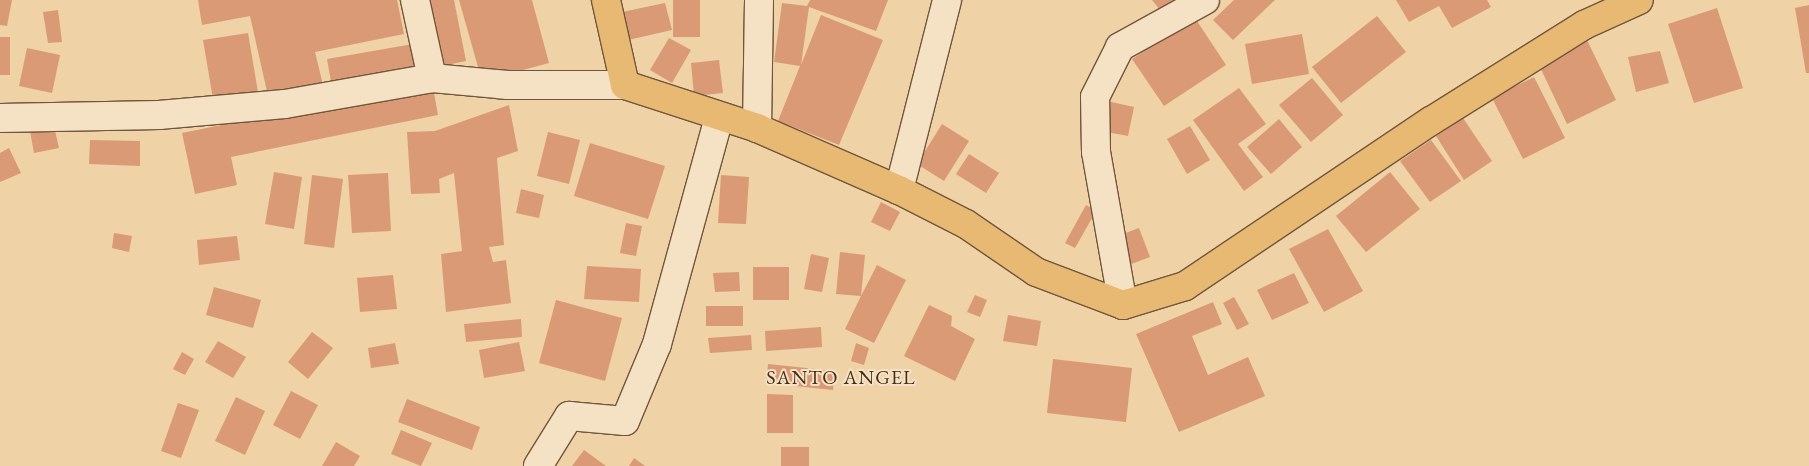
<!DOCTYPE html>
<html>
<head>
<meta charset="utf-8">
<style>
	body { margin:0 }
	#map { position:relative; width:1809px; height:466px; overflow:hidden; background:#efd2a5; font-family:"EB Garamond",serif }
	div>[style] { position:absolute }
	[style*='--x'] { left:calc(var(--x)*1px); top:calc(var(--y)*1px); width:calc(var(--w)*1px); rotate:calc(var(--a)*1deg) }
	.building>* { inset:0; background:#db9a76 }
	.roads { filter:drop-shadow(1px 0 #70563c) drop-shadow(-1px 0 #70563c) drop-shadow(0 1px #70563c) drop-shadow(0 -1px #70563c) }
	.minor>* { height:28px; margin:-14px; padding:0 14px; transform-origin:14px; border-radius:14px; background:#f5e2c4 }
	.major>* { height:28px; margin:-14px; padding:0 14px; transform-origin:14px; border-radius:14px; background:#e8b972 }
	span { translate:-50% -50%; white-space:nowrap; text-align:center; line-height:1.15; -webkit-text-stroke:4px #f5e2c4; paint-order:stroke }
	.quarter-label { font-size:20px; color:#462c19; letter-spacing:1px }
</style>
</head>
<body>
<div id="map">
	<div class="building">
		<i style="clip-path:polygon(0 0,12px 0,7px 26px,0 25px)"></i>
		<i style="clip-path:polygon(198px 0,397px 0,404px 34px,315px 52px,323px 85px,268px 96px,250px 16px,202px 25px)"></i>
		<i style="clip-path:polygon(423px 0,454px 0,466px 61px,437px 67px)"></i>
		<i style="clip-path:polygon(459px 0,532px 0,549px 63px,482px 81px)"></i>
		<i style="clip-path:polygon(673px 0,700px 0,700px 37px,673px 37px)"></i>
		<i style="clip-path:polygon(810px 0,888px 0,876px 31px,809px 7px,801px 65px,821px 15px,883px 40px,839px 145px,778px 121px,800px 66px,774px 62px,782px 3px,807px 6px)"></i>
		<i style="clip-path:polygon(1152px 0,1173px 0,1160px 10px)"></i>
		<i style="clip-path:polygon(1234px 0,1275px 0,1233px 40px,1213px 20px)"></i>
		<i style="clip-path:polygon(1396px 0,1487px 0,1491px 7px,1452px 28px,1439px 6px,1409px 22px)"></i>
		<i style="clip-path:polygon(665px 3px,672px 30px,628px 40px,622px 12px)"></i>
		<i style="clip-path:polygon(1809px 5px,1809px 73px,1806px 73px,1795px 8px)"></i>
		<i style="clip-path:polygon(1717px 8px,1743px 88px,1694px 103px,1668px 24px)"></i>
		<i style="clip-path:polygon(58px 10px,62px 42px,48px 43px,43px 12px)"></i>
		<i style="clip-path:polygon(1377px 16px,1406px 52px,1341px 103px,1312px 67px)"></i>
		<i style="clip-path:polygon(1195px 18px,1226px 65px,1164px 106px,1132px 59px)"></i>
		<i style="clip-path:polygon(248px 33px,259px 98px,214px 105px,203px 40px)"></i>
		<i style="clip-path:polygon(1302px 34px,1309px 74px,1252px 84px,1245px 44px)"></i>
		<i style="clip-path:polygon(0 37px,10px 37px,10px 75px,0 75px)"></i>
		<i style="clip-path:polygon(669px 38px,691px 50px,672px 83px,650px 70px)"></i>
		<i style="clip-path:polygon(1587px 40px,1616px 100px,1567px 124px,1538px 63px)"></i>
		<i style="clip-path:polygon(413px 44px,418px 71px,332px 87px,327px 59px)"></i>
		<i style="clip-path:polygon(27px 48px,60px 55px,52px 93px,19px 86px)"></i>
		<i style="clip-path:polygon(1660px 51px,1669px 83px,1636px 92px,1628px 57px)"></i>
		<i style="clip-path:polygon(719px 60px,723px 93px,694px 96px,691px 63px)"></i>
		<i style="clip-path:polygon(1534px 77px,1565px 138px,1523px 159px,1492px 98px)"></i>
		<i style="clip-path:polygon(1312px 78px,1343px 115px,1311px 142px,1279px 105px)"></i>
		<i style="clip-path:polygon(432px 82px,438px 115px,231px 157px,237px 185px,195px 194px,182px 133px)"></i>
		<i style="clip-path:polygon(1239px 88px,1266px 124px,1238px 144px,1263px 177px,1244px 191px,1193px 120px)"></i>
		<i style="clip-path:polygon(1107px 101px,1134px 107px,1128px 136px,1101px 131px)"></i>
		<i style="clip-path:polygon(509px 105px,518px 151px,497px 158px,504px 245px,489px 247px,493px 262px,506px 260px,511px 303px,446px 312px,441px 254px,462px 251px,454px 173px,439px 179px,440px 193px,411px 194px,407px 132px,435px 131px)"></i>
		<i style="clip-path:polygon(1463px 118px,1492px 161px,1464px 180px,1436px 136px)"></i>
		<i style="clip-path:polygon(1279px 119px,1302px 147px,1271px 174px,1247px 147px)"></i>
		<i style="clip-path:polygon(942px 124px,969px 141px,944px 181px,917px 164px)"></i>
		<i style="clip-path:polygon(54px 126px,59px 148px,34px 153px,30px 131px)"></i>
		<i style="clip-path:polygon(1190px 126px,1210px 160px,1187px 174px,1167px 139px)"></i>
		<i style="clip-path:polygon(548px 132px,580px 140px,569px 184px,537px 176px)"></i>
		<i style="clip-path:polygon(90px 140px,140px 141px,140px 166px,89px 164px)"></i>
		<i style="clip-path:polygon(1431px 140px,1461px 181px,1430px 202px,1400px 161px)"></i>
		<i style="clip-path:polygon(590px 143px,665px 166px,648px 219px,574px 196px)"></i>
		<i style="clip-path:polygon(9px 148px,21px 173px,0 182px,0 153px)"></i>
		<i style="clip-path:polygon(969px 154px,999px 173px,986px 193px,956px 174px)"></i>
		<i style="clip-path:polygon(274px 172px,302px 177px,294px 229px,265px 224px)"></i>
		<i style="clip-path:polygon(1390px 172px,1420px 209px,1366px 252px,1336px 216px)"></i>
		<i style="clip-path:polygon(388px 173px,391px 231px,352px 233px,348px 175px)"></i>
		<i style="clip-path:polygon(312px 175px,343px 179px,334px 248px,304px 244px)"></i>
		<i style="clip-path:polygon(721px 175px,749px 177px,746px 224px,718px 223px)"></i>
		<i style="clip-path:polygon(521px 189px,544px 195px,539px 218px,516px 213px)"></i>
		<i style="clip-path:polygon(881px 202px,900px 212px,890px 231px,871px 222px)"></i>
		<i style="clip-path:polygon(1086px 205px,1096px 211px,1075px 248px,1065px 243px)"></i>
		<i style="clip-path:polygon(626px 223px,642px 226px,636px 256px,620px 253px)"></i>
		<i style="clip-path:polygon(1139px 228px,1150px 257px,1126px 266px,1115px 237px)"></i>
		<i style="clip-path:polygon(1328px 229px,1363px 291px,1324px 312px,1289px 249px)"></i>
		<i style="clip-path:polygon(114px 233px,132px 236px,129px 252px,112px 248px)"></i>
		<i style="clip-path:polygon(237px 236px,240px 260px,199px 265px,197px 240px)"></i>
		<i style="clip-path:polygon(840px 252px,865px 255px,861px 296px,877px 265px,906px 280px,874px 343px,845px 329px,861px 296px,836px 294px)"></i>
		<i style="clip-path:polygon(811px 254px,829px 258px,822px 292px,804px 289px)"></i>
		<i style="clip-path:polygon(587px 266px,641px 269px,639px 302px,584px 299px)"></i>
		<i style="clip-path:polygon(753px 267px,789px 267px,789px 300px,753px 300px)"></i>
		<i style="clip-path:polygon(739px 272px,740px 291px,715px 292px,713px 273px)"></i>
		<i style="clip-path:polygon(1294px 273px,1309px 303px,1272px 320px,1257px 290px)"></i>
		<i style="clip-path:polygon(393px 275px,397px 309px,360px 312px,357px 278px)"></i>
		<i style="clip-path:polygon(214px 287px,261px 300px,253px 328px,206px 315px)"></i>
		<i style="clip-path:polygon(975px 295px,987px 300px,980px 317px,967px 312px)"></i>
		<i style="clip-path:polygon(1234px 297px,1249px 324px,1237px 330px,1223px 303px)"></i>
		<i style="clip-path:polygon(556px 300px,622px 318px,605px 381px,539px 363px)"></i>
		<i style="clip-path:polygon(1213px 302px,1222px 324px,1192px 336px,1208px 375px,1248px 357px,1265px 396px,1179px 432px,1136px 334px)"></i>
		<i style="clip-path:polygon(929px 305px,952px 316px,951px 326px,975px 339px,955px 381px,904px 356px)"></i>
		<i style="clip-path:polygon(706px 306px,743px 306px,743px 326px,706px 326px)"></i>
		<i style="clip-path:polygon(1008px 315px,1041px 321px,1037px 346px,1003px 341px)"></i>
		<i style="clip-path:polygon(521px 319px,522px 337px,466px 342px,464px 324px)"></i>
		<i style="clip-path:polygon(821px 327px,822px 347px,766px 351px,765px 331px)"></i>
		<i style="clip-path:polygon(312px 332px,333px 348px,308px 379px,288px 362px)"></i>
		<i style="clip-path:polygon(751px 335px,752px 350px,710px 353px,708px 338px)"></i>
		<i style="clip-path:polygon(218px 341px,246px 357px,233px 378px,205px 362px)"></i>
		<i style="clip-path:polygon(519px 342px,525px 371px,484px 378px,479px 350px)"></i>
		<i style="clip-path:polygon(395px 343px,399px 364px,371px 368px,368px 348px)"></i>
		<i style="clip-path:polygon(856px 343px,869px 348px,864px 365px,851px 361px)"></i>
		<i style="clip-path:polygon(182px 352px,194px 359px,185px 375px,173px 369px)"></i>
		<i style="clip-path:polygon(1053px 359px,1132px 368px,1126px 422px,1047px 413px)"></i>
		<i style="clip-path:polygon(768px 364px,835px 371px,833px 390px,766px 383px)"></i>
		<i style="clip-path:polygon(291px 391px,318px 405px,300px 439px,273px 425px)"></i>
		<i style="clip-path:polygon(767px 394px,793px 395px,793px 433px,767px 433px)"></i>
		<i style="clip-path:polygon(236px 397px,265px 411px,245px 455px,215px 441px)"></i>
		<i style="clip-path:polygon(407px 399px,480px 427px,472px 450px,398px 422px)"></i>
		<i style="clip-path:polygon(178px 403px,199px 410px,181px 458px,161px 451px)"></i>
		<i style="clip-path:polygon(401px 430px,432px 443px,421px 466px,391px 454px)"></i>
		<i style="clip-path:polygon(336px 442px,360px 456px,354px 466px,322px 466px)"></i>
		<i style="clip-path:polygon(781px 447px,809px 447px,809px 466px,781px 466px)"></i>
		<i style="clip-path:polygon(584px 450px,606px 466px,572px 466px)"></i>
		<i style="clip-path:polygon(634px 458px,645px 466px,629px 466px)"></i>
	</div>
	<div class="roads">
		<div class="minor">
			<i style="--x:415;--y:0;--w:80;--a:77.7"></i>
			<i style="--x:0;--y:118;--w:159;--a:-1.1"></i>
			<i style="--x:159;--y:115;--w:126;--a:-5"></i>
			<i style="--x:285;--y:104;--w:149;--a:-10"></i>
			<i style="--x:432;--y:78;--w:76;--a:5.3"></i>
			<i style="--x:508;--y:85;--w:117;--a:0"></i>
			<i style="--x:757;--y:128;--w:128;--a:-89.1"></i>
			<i style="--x:899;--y:190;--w:196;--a:-75.8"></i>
			<i style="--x:1123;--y:305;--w:155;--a:-100"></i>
			<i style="--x:1096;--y:152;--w:55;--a:-91"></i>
			<i style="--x:1095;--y:97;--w:56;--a:-63.4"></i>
			<i style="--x:1120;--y:47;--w:97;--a:-28.9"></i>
			<i style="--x:538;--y:466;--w:59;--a:-58.2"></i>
			<i style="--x:569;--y:416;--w:56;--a:5.1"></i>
			<i style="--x:625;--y:421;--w:83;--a:-67.4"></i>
			<i style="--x:657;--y:344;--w:235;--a:-74.7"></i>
		</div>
		<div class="major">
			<i style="--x:606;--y:0;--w:87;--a:77.4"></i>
			<i style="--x:625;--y:85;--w:139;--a:18"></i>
			<i style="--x:757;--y:128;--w:155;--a:23.6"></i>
			<i style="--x:899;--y:190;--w:75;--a:26.9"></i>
			<i style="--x:966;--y:224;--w:85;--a:34.4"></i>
			<i style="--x:1036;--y:272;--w:93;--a:20.8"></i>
			<i style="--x:1123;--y:305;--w:65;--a:-17"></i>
			<i style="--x:1185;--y:286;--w:296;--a:-33.9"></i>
			<i style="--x:1431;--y:121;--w:181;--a:-32.1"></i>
			<i style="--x:1584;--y:25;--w:60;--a:-24.4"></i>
		</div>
	</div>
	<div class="quarter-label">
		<span style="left:841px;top:377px">SANTO ANGEL</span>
	</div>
</div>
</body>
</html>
